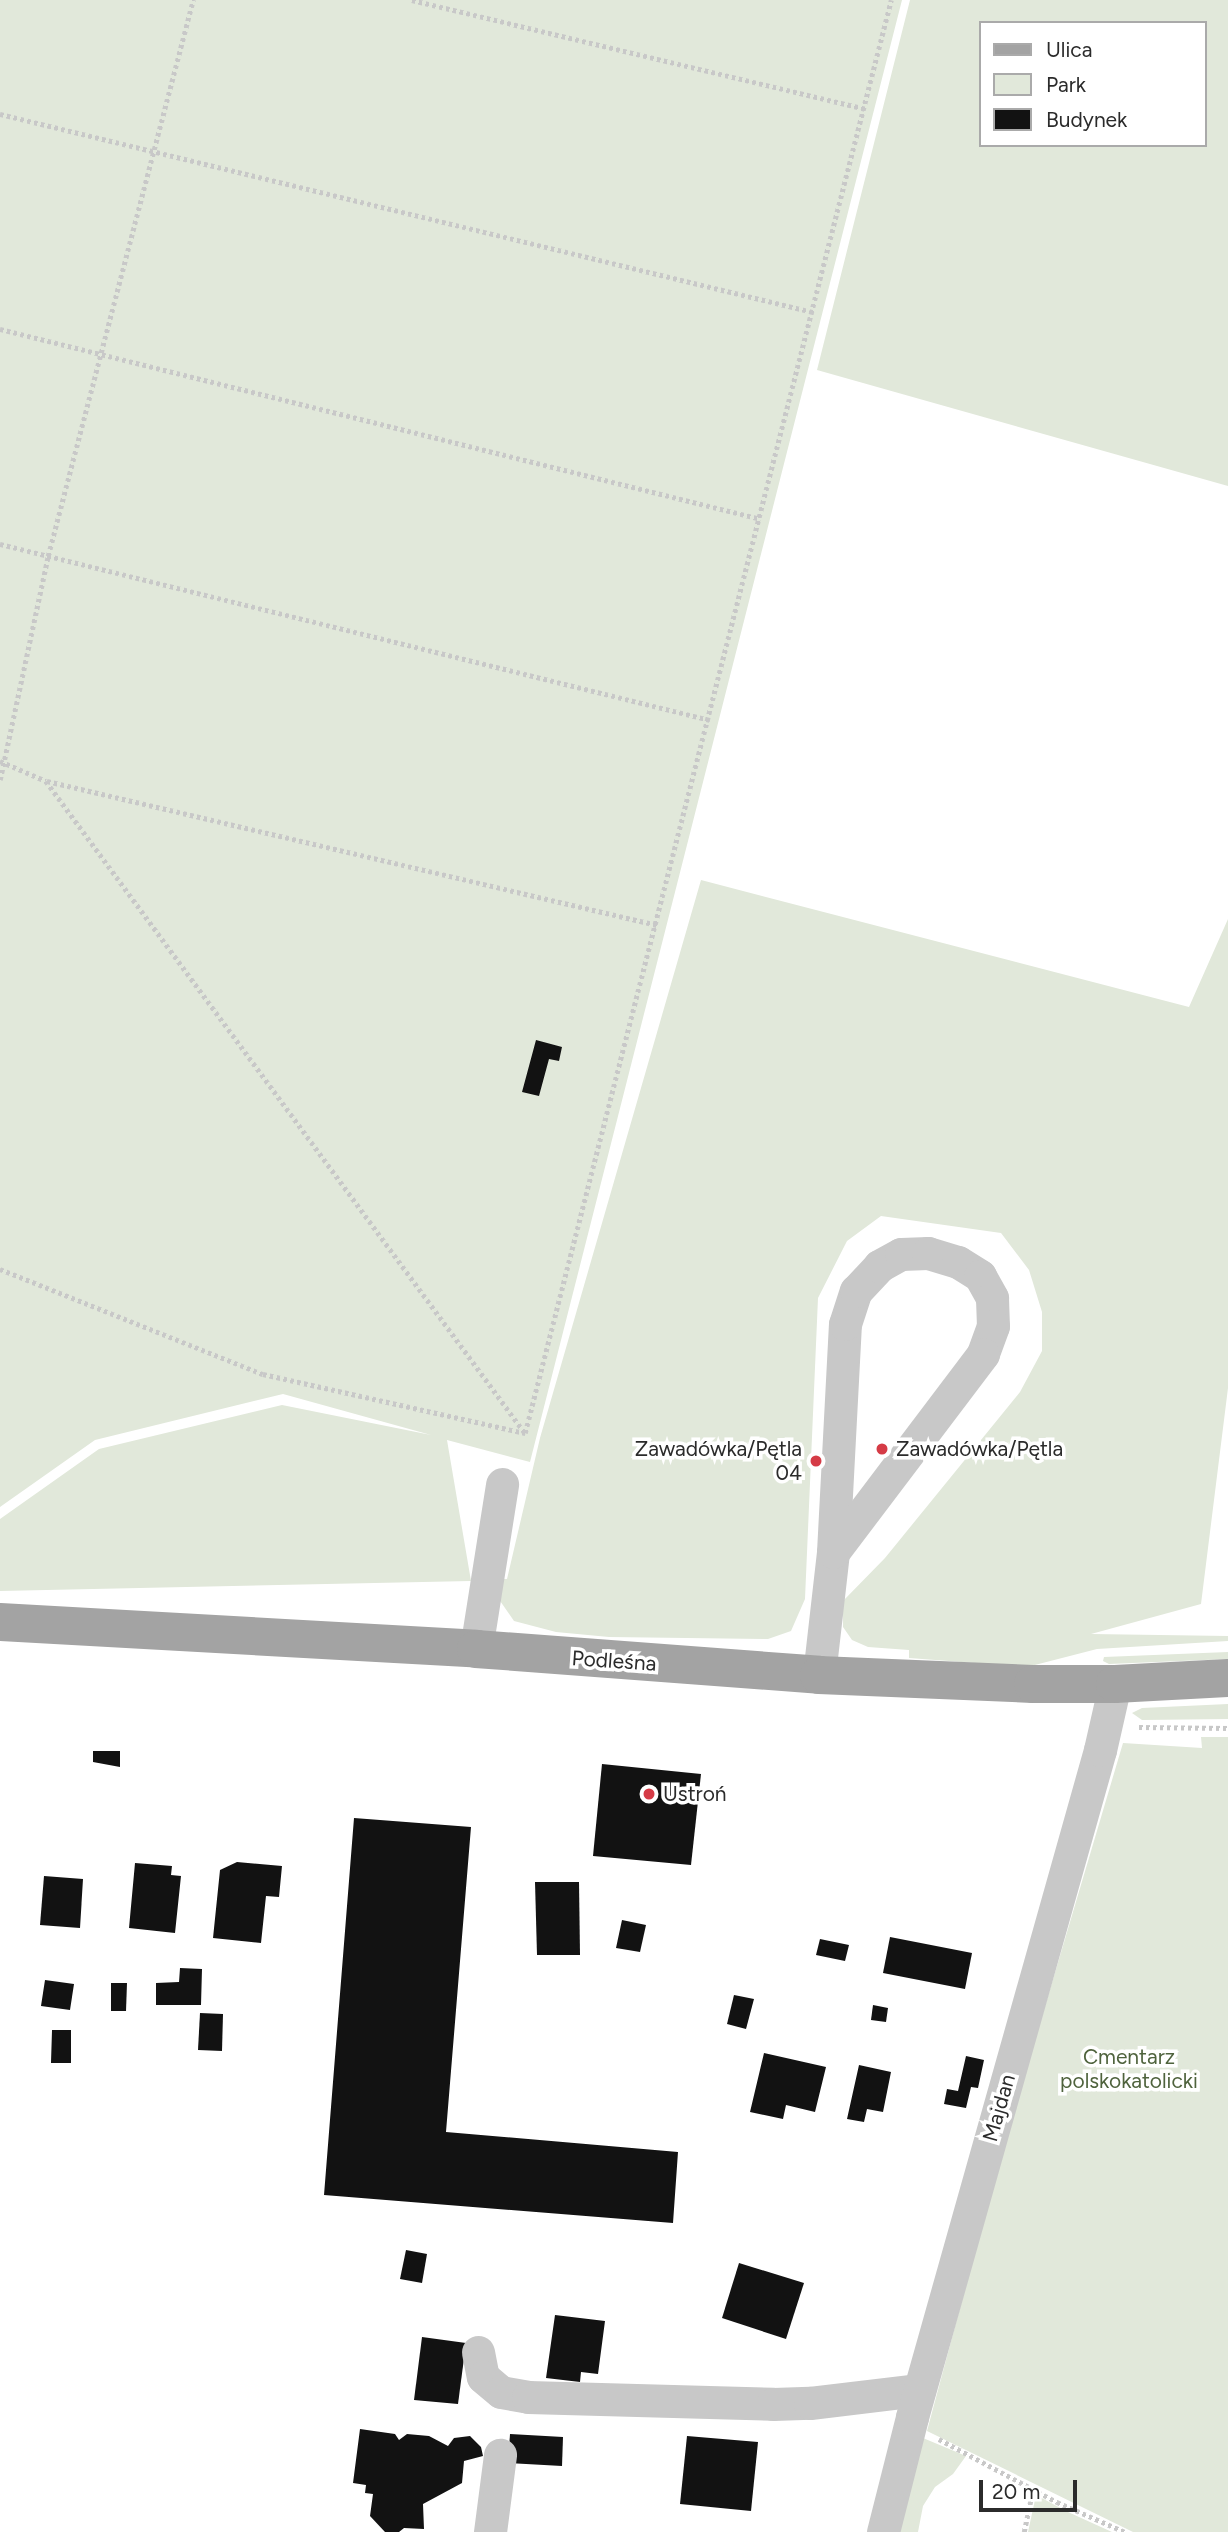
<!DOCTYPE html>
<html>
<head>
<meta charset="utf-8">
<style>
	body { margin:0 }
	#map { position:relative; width:1228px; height:2532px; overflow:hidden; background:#fff; font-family:Figtree,sans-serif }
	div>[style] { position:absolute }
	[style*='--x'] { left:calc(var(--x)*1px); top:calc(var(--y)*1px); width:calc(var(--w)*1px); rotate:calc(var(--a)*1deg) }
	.green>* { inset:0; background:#e1e8da }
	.building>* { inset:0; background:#121212 }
	.path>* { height:4.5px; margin-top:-2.25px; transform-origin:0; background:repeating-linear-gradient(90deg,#c8c8c8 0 3.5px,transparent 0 7px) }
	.minor>* { height:33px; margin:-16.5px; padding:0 16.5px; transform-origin:16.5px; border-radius:16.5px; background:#c8c8c8 }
	.major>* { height:38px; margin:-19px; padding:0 19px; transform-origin:19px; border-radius:19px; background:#a3a3a3 }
	.dots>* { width:19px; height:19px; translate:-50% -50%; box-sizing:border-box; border:4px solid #fff; border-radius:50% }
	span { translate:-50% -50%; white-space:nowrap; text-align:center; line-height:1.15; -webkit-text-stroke:7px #fff; paint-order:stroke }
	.poi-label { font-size:21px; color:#2b2b2b }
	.right { translate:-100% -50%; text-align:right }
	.left { translate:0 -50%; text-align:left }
	.street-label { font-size:21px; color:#2b2b2b }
	.park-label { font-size:21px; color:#4f633d }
	.legend { position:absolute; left:979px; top:21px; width:228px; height:126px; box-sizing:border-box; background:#fff; border:2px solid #aaa; margin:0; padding:9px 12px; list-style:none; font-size:21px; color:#2b2b2b }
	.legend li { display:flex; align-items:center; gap:14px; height:35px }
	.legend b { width:35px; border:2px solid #aaa }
	.scale { position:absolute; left:979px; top:2480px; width:98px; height:32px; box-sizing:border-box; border:4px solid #2b2b2b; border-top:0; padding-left:9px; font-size:21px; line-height:24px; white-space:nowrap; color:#2b2b2b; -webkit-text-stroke:5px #fff; paint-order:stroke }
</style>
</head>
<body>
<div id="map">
	<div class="green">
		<i style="clip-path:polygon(0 0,902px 0,530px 1462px,447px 1440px,471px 1581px,0 1591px,0 1519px,99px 1449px,282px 1405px,431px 1435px,283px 1394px,95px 1440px,0 1507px)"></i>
		<i style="clip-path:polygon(evenodd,910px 0,1228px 0,1228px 486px,817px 370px,910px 0,981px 23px,1205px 23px,1205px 145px,981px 145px,981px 23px)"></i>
		<i style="clip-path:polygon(701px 880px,1189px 1007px,1228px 919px,1228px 1388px,1201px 1604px,1091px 1634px,1228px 1636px,1228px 1641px,1097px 1649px,1027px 1667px,909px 1658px,909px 1650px,868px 1647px,852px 1640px,843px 1627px,843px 1601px,885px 1558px,1020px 1392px,1042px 1351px,1042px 1312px,1029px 1270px,1001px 1233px,881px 1216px,847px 1241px,818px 1298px,805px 1599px,791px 1631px,768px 1639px,609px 1637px,556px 1632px,514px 1621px,496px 1595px,494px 1579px,507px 1579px,540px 1438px)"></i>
		<i style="clip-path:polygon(1228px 1652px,1228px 1659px,1109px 1664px,1103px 1661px,1104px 1657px)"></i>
		<i style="clip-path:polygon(1228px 1704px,1228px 1719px,1142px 1720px,1132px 1713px,1142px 1708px)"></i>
		<i style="clip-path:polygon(1201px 1737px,1228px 1737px,1228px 2532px,1133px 2532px,927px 2431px,1001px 2155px,1123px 1743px,1202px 1748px)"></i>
		<i style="clip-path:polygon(923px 2438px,966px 2456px,953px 2474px,935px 2487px,923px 2506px,918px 2532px,898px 2532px)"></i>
		<i style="clip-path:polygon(1036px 2495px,1068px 2512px,1112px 2532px,1028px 2532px)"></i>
	</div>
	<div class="building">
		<i style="clip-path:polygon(536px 1040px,562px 1047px,559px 1061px,549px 1059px,539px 1096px,522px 1092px)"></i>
		<i style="clip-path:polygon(93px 1751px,120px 1751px,120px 1767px,93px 1762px)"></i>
		<i style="clip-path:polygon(602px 1764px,701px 1774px,691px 1865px,593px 1856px)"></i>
		<i style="clip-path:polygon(354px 1818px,471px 1827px,446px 2132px,678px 2152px,673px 2223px,324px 2195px)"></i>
		<i style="clip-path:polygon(237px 1862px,282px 1866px,279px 1897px,266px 1896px,261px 1943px,213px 1938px,220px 1870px)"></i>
		<i style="clip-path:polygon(135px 1863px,172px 1866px,171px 1875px,181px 1876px,175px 1933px,129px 1928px)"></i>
		<i style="clip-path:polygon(44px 1876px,83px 1879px,80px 1928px,40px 1925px)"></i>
		<i style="clip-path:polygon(535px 1882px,579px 1882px,580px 1955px,537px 1955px)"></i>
		<i style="clip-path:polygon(622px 1920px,646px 1925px,640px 1952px,616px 1948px)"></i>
		<i style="clip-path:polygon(890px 1937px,972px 1953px,965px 1989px,883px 1973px)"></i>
		<i style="clip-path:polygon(820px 1939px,849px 1945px,845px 1961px,816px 1955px)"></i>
		<i style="clip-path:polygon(180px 1968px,202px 1969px,201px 2005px,156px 2005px,156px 1983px,179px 1982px)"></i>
		<i style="clip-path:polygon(45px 1980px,74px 1984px,70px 2010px,41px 2006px)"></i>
		<i style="clip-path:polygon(111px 1983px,127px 1983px,126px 2011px,111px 2011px)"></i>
		<i style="clip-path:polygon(734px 1995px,754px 1999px,746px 2029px,727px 2024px)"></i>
		<i style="clip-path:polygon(873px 2005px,888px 2008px,886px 2022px,871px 2020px)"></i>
		<i style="clip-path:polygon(200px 2013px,223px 2014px,222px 2051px,198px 2050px)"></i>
		<i style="clip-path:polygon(52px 2030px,71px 2030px,71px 2063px,51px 2063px)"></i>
		<i style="clip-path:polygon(764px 2053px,826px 2067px,815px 2112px,786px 2105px,783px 2119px,750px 2112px)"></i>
		<i style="clip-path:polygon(966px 2056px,984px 2060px,978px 2088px,971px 2087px,966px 2108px,944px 2104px,947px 2089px,958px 2091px)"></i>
		<i style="clip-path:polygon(859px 2065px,891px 2072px,883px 2112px,867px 2109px,864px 2122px,847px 2119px)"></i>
		<i style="clip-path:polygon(406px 2250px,427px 2254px,422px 2283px,400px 2279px)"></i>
		<i style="clip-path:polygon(739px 2263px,804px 2283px,786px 2339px,722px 2318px)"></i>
		<i style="clip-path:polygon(555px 2315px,605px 2321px,598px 2374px,581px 2372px,580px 2382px,546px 2378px)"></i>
		<i style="clip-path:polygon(422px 2337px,466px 2343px,458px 2404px,414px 2400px)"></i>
		<i style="clip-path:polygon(360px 2429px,395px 2434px,399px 2440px,407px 2434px,429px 2436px,448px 2446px,454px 2438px,470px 2436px,481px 2447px,483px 2456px,464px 2461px,462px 2483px,423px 2504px,424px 2529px,404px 2528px,399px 2532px,385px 2532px,370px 2516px,373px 2494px,365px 2493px,366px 2485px,353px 2483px)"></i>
		<i style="clip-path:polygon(510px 2434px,563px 2437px,562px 2466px,508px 2463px)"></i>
		<i style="clip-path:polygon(687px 2436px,758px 2442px,751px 2511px,680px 2504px)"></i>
	</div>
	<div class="path">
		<i style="--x:412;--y:0;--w:466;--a:13.5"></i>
		<i style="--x:0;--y:114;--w:837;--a:13.69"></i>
		<i style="--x:0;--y:329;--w:784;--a:14.02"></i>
		<i style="--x:0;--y:544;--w:731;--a:13.92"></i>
		<i style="--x:0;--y:761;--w:50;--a:23.5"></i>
		<i style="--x:46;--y:781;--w:809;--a:53.7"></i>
		<i style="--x:525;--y:1433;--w:1479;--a:-75.67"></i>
		<i style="--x:0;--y:780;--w:229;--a:-77.9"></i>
		<i style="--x:48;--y:556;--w:575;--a:-75.38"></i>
		<i style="--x:47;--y:781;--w:627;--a:13.28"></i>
		<i style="--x:0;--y:1269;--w:283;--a:21.8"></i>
		<i style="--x:263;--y:1374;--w:269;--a:12.7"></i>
		<i style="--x:1139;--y:1727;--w:89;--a:0.6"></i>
		<i style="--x:939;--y:2439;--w:134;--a:28.1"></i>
		<i style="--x:1057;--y:2502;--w:74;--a:23.8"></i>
		<i style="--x:1024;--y:2532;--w:44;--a:-78.2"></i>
	</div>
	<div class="minor">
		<i style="--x:476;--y:1649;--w:167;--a:-81"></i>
		<i style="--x:819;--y:1675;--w:124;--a:-83.5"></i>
		<i style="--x:833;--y:1552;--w:228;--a:-87"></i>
		<i style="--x:845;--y:1324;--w:35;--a:-72"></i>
		<i style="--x:856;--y:1291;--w:34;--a:-47"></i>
		<i style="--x:879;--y:1266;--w:25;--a:-29"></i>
		<i style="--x:901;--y:1254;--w:27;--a:-2"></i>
		<i style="--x:928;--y:1253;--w:31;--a:17"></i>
		<i style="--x:958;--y:1262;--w:26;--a:32"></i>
		<i style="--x:980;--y:1276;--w:25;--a:61"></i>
		<i style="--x:992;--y:1298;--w:28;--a:88"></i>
		<i style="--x:993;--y:1326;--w:30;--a:110"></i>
		<i style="--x:983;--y:1354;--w:248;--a:127.1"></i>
		<i style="--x:478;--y:2352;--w:25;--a:79"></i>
		<i style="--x:483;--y:2377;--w:23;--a:40"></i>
		<i style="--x:501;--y:2392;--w:27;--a:10"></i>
		<i style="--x:528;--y:2397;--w:245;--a:1.6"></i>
		<i style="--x:773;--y:2404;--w:37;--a:-2"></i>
		<i style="--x:810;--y:2403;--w:110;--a:-6.8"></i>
		<i style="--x:490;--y:2532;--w:78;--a:-82.6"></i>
		<i style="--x:883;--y:2532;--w:119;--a:-75.8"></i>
		<i style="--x:912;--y:2417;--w:693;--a:-74.26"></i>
		<i style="--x:1100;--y:1750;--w:68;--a:-77.2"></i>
	</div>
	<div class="major">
		<i style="--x:0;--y:1622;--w:477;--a:3.2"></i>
		<i style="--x:476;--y:1649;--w:344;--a:4.3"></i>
		<i style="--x:819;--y:1675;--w:214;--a:2.4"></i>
		<i style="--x:1033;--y:1684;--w:82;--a:0"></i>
		<i style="--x:1115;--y:1684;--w:113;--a:-3"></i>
	</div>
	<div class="dots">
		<i style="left:882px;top:1449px;background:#d53b46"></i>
		<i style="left:816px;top:1461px;background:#d53b46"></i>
		<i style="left:649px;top:1794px;background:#d53b46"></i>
	</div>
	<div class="poi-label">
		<span class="right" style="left:802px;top:1461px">Zawadówka/Pętla<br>04</span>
		<span class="left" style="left:896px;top:1449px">Zawadówka/Pętla</span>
		<span class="left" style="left:663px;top:1794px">Ustroń</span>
	</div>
	<div class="street-label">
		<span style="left:614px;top:1661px;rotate:4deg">Podleśna</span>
		<span style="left:999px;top:2108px;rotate:-74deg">Majdan</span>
	</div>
	<div class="park-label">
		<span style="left:1129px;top:2069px">Cmentarz<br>polskokatolicki</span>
	</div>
	<ul class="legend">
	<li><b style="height:9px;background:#a3a3a3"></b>Ulica</li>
	<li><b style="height:19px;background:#e1e8da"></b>Park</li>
	<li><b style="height:19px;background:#121212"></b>Budynek</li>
	</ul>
	<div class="scale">20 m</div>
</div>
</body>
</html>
